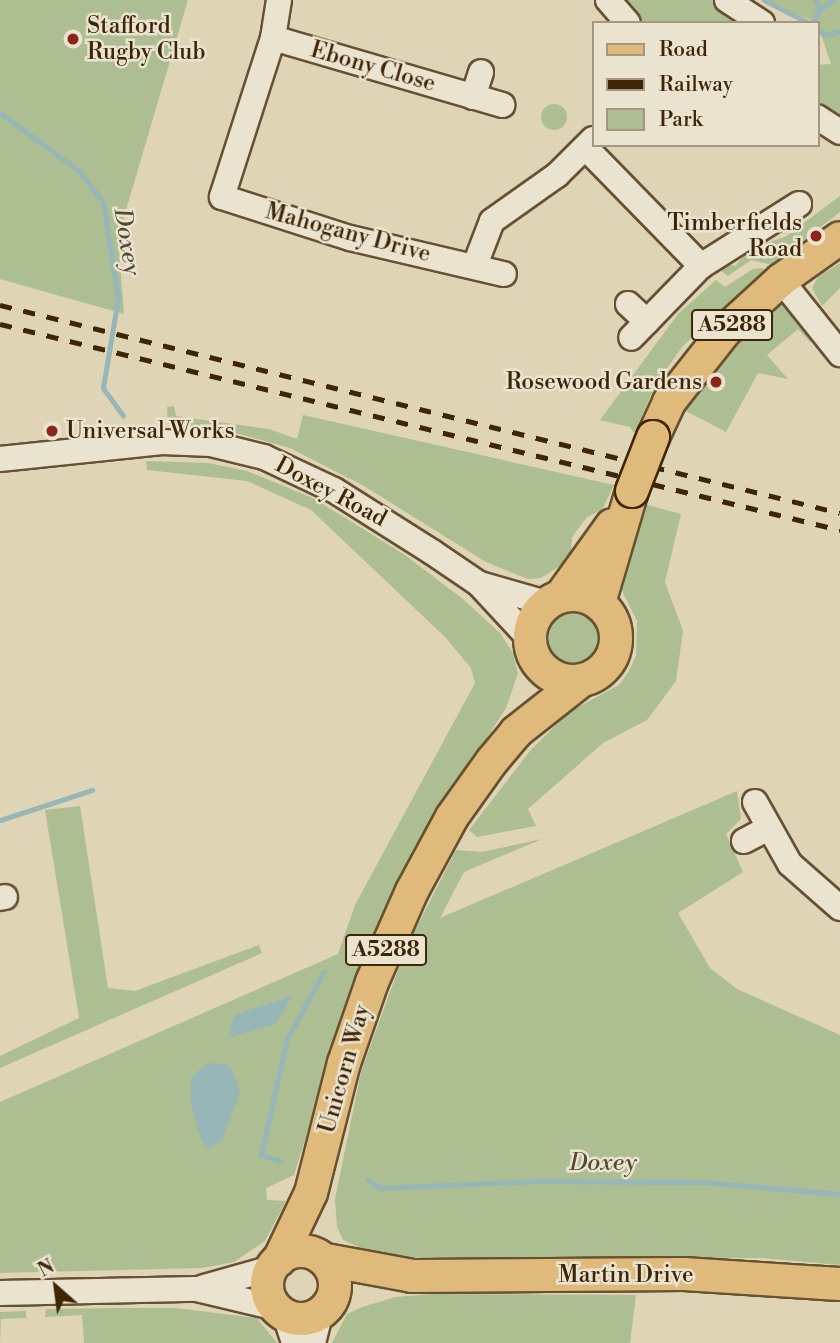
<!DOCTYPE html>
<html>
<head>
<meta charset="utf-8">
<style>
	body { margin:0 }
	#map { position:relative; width:840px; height:1343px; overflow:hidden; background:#dfd4b6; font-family:"Libre Bodoni",serif }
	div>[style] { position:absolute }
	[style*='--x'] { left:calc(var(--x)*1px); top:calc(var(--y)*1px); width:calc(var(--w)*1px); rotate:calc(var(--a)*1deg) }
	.green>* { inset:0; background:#adbe92 }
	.round { border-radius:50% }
	.water>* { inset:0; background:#96b6b7 }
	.stream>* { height:5px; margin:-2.5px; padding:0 2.5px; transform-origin:2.5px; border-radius:2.5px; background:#96b6b7 }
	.roads { filter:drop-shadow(2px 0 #665131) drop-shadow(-2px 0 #665131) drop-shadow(0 2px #665131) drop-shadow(0 -2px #665131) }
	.minor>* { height:24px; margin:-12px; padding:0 12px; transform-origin:12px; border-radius:12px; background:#eae3d0 }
	.major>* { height:32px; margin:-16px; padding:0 16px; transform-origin:16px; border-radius:16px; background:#e0ba7b }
	.major>.ring { margin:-16px; padding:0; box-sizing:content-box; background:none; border:32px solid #e0ba7b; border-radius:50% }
	.rail>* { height:5px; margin-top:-2.5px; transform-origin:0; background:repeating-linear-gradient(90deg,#3e2505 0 12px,transparent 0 24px) }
	.bridges { filter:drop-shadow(2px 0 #3e2505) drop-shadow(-2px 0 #3e2505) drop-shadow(0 2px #3e2505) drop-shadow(0 -2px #3e2505) }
	.major-bridge>* { height:32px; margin:-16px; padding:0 16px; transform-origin:16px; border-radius:16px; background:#e0ba7b }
	.dots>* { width:19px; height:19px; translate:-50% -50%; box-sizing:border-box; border:4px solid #eae3d0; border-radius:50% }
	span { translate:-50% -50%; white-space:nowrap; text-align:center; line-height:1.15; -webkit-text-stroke:5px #eae3d0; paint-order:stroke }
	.shield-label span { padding:2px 5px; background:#eae3d0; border:2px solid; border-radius:5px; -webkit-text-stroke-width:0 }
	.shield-label { font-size:21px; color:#3e2505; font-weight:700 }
	.poi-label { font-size:23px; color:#3e2505 }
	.left { translate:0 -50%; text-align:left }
	.right { translate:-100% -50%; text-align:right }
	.street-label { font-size:23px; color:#3e2505 }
	.water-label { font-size:24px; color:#544932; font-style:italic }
	.legend { position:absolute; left:592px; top:21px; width:228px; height:126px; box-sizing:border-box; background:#eae3d0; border:2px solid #a5977f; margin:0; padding:9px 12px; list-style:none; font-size:21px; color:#3e2505 }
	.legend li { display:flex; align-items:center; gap:14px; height:35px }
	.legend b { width:35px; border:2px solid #a5977f }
	.north { position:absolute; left:21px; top:1252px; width:70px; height:70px; -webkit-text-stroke:5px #eae3d0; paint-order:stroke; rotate:332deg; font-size:19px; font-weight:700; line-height:28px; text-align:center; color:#3e2505 }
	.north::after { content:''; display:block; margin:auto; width:24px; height:32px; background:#3e2505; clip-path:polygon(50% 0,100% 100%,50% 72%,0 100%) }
</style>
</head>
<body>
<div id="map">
	<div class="green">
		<i style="clip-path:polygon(0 0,188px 0,118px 237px,124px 314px,0 279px)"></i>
		<i style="clip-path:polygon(620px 0,714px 0,747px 23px,642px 23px)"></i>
		<i style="clip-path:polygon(764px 0,840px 0,840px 115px,817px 100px,817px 65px,831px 64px,817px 23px)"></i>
		<i class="round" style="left:541px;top:104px;width:26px;height:26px"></i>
		<i style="clip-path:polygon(840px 196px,840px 212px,772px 265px,751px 260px,728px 276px,720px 270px,727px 264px,735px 266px,753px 247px,785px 237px)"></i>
		<i style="clip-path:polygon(840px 263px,840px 288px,822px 306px,812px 288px,818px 277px)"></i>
		<i style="clip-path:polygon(762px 268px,765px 270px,682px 347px,656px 384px,634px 433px,630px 427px,600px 420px,678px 314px,716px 280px,725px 287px,753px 269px)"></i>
		<i style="clip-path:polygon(778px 300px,793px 304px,814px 339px,810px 342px,798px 329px,767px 355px,788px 379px,758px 373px,726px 432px,680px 408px,694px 384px)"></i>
		<i style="clip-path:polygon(174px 406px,176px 416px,269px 429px,297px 439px,303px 415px,614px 485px,602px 510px,587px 517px,572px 537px,571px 553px,560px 566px,541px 578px,528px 579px,486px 562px,364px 486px,290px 448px,221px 429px,168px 424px,167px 407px)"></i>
		<i style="clip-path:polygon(146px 461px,208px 463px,247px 471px,313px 498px,405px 555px,464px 600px,500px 633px,513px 653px,518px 673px,506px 708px,407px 863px,362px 957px,294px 1175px,266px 1188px,267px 1200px,286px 1201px,265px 1241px,234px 1262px,202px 1268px,0 1273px,0 1102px,338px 954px,355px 905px,475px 683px,471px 668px,446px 638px,311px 510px,247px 481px,147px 470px)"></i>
		<i style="clip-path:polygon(644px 504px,681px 514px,665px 582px,683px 631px,676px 681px,647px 720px,603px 743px,528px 809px,536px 826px,477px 837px,469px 830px,530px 751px,569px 712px,619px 685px,629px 671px,636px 656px,637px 621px,622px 591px,622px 578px,631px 542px,636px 542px)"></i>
		<i class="round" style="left:544px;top:608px;width:60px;height:60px"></i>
		<i style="clip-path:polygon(737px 791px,741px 819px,726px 834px,743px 872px,678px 913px,710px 968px,737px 989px,840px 1035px,840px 1265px,761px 1258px,409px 1257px,368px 1251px,343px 1240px,337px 1227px,335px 1199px,361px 1072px,406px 948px,456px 850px,482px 852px,542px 839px,464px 872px,440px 918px)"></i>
		<i style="clip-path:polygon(80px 806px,108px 988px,135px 991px,259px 945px,262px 953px,0 1068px,0 1056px,79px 1018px,45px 810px)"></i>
		<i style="clip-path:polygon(432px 1294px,636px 1295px,630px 1343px,332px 1343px,347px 1314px,362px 1307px,396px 1297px)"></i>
		<i style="clip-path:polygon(118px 1308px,176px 1308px,257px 1318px,277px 1343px,84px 1343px,82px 1315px,46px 1317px,1px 1319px,0 1343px,0 1312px,26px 1311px,26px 1318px,45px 1317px,46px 1309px)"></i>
	</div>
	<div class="water">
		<i style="clip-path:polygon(292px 996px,276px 1024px,228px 1038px,234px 1015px)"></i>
		<i style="clip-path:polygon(207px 1063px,230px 1065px,240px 1092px,222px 1140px,210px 1148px,202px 1142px,191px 1105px,191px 1078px)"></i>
	</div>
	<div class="stream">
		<i style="--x:764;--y:0;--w:51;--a:27.1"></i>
		<i style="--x:820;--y:9;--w:17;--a:-33"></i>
		<i style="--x:812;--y:23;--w:16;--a:-60"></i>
		<i style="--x:820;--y:9;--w:10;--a:-119"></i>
		<i style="--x:817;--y:29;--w:10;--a:37"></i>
		<i style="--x:825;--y:35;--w:16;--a:-15"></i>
		<i style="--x:0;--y:113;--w:98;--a:36.3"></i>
		<i style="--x:79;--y:171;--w:39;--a:52"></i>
		<i style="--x:103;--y:202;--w:97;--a:81.1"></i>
		<i style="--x:118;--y:298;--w:91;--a:99.5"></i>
		<i style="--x:103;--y:388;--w:34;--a:54"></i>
		<i style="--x:0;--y:820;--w:97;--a:-18.1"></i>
		<i style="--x:280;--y:1161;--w:20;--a:-162"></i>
		<i style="--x:261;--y:1155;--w:119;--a:-77.4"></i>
		<i style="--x:287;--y:1039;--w:77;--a:-61.4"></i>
		<i style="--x:368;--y:1180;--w:14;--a:34"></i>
		<i style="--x:380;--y:1188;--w:161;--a:-2.5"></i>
		<i style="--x:541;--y:1181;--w:162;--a:0.4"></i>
		<i style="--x:703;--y:1182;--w:138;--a:5"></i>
	</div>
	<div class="roads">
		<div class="minor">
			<i style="--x:279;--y:0;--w:38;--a:99"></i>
			<i style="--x:273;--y:38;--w:167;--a:107.8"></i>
			<i style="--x:222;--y:197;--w:134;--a:17.8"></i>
			<i style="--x:350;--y:238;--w:158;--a:13.2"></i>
			<i style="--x:608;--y:0;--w:30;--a:49"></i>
			<i style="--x:727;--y:0;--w:42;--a:33.3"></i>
			<i style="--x:273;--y:38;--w:239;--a:16.3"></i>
			<i style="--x:473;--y:97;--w:26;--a:-72"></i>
			<i style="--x:817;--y:117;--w:27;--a:33"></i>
			<i style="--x:586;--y:148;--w:165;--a:45.7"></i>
			<i style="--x:701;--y:266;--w:100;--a:134.2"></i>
			<i style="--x:475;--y:265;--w:47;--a:-68.9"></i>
			<i style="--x:492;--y:221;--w:80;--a:-35.3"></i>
			<i style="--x:557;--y:175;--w:51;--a:-45"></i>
			<i style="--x:701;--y:266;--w:116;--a:-32.3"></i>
			<i style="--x:781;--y:280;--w:95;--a:51.4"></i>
			<i style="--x:628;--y:304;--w:26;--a:43"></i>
			<i style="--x:0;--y:459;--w:163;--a:-6"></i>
			<i style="--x:162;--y:442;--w:49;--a:2.3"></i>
			<i style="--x:211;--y:444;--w:55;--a:13.8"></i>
			<i style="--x:264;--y:457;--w:77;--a:25.2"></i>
			<i style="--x:334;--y:490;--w:116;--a:32.3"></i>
			<i style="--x:432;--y:552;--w:57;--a:34.2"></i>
			<i style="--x:479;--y:584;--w:74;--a:47.2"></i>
			<i style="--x:480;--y:584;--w:69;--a:16.1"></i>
			<i style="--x:755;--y:802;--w:71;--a:60.6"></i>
			<i style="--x:790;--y:864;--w:67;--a:41.3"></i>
			<i style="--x:744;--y:841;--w:27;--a:-28"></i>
			<i style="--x:0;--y:898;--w:5;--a:-11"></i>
			<i style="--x:204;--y:1287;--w:71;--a:-15.6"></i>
			<i style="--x:0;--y:1293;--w:197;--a:-1.2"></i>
			<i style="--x:197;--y:1289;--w:81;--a:13.5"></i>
			<i style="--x:285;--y:1315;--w:29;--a:72"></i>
			<i style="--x:313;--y:1343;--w:33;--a:-76"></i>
		</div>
		<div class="major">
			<i style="--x:653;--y:437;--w:38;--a:-65"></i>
			<i style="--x:669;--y:402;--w:89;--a:-51.8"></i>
			<i style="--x:724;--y:332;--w:77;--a:-42.4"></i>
			<i style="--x:781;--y:280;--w:72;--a:-35.4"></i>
			<i class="ring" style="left:530px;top:595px;width:54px;height:54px"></i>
			<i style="--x:561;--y:596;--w:87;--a:-54.3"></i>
			<i style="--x:599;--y:603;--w:117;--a:-73.6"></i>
			<i class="ring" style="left:267px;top:1251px;width:36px;height:36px"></i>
			<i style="--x:279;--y:1260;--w:74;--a:-64.5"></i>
			<i style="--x:311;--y:1193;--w:134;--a:-75.8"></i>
			<i style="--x:344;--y:1063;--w:86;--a:-70.9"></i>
			<i style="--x:372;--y:982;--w:99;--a:-66.3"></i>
			<i style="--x:412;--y:891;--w:84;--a:-61.6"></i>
			<i style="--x:452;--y:817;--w:69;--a:-54.5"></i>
			<i style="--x:492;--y:761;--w:38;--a:-50"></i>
			<i style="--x:516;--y:732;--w:84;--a:-38.2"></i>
			<i style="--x:326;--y:1260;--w:87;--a:10.5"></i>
			<i style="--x:412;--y:1276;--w:272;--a:-0.4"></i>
			<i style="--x:684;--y:1274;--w:156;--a:3.7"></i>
		</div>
	</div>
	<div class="rail">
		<i style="--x:0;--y:305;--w:865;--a:13.91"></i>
		<i style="--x:0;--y:324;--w:865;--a:13.78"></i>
	</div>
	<div class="bridges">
		<div class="major-bridge">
			<i style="--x:632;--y:491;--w:58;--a:-68.7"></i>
		</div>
	</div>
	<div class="dots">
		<i style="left:73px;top:39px;background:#8f2418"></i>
		<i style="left:816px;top:236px;background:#8f2418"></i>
		<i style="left:716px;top:382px;background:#8f2418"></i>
		<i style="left:52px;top:431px;background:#8f2418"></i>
	</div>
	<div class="shield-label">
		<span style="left:732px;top:325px">A5288</span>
		<span style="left:386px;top:950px">A5288</span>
	</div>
	<div class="poi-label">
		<span class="left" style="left:87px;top:39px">Stafford<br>Rugby Club</span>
		<span class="right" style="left:802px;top:236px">Timberfields<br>Road</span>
		<span class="right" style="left:702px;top:382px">Rosewood Gardens</span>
		<span class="left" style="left:66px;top:431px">Universal Works</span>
	</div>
	<div class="street-label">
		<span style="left:373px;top:67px;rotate:16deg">Ebony Close</span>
		<span style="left:348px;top:233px;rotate:15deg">Mahogany Drive</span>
		<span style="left:331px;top:492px;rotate:28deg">Doxey Road</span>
		<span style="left:345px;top:1069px;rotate:-74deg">Unicorn Way</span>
		<span style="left:626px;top:1275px">Martin Drive</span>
	</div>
	<div class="water-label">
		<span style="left:126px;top:242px;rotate:81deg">Doxey</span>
		<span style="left:603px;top:1164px">Doxey</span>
	</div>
	<ul class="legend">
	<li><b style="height:9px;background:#e0ba7b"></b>Road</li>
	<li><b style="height:9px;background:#3e2505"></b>Railway</li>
	<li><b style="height:19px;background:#adbe92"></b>Park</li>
	</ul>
	<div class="north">N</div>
</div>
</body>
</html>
